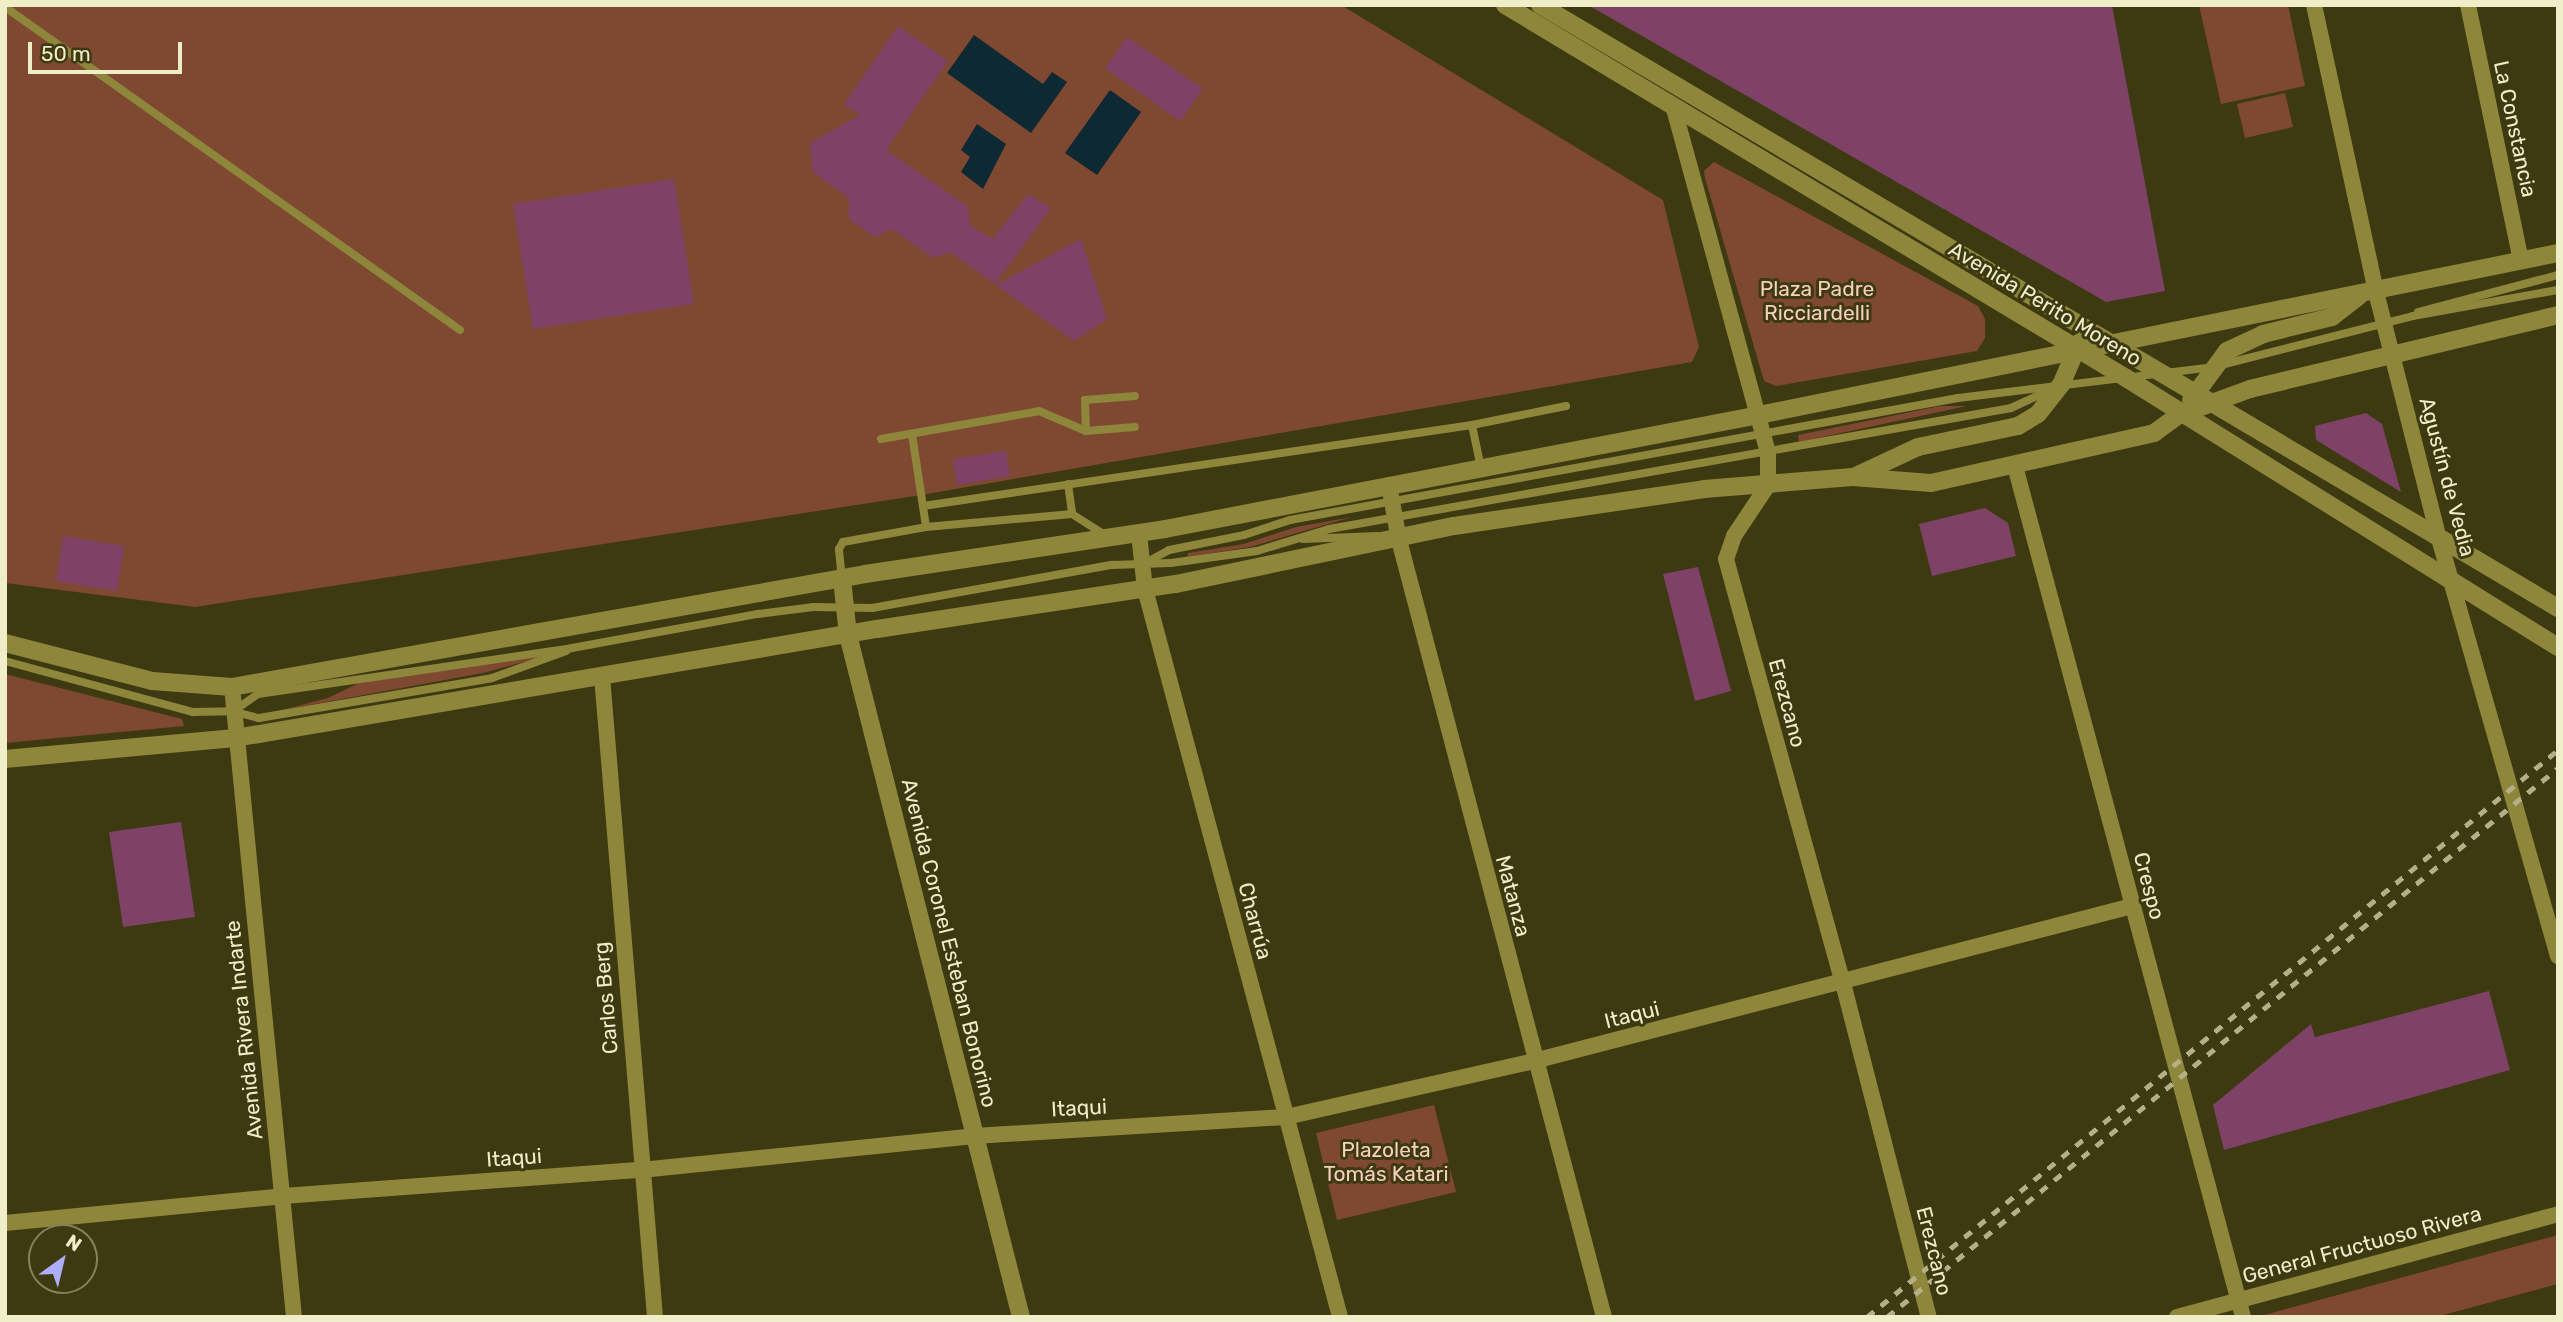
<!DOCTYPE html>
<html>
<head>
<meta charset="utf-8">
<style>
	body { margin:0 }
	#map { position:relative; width:2563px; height:1322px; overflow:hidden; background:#3d3911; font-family:Rubik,sans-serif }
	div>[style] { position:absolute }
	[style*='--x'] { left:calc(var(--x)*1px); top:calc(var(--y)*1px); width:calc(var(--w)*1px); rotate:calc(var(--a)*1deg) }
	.green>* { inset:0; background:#7f4831 }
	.water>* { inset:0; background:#0d2933 }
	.building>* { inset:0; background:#7e4267 }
	.service>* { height:8px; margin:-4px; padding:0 4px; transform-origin:4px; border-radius:4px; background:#8d863b }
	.minor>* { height:16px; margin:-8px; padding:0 8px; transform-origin:8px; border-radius:8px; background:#8d863b }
	.tertiary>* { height:18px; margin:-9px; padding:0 9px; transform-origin:9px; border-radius:9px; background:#8d863b }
	.secondary>* { height:18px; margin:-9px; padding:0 9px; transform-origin:9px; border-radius:9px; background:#8d863b }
	.rail>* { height:5px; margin-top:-2.5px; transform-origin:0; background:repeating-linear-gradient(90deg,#b2af89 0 9px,transparent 0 18px) }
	span { translate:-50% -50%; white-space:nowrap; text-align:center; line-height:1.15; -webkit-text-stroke:6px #3d3911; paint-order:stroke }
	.street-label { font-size:21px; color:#f0eec9 }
	.park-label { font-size:21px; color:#f7d0bf }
	.frame { position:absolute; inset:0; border:7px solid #f0eec9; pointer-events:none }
	.north { position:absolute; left:28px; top:1224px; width:70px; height:70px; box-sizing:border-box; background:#3d3911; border:2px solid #85815b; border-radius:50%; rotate:34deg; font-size:19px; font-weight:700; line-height:28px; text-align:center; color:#f0eec9 }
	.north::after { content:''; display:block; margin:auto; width:24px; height:32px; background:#aeaefa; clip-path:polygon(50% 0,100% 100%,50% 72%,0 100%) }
	.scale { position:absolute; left:28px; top:42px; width:154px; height:32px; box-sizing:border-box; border:4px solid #f0eec9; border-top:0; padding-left:9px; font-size:21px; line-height:24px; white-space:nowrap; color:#f0eec9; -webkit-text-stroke:5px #3d3911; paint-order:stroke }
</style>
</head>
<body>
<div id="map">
	<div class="green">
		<i style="clip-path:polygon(5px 5px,1341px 5px,1663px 200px,1699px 347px,1692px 362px,921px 495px,195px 607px,5px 583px)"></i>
		<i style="clip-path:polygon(2199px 5px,2288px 5px,2305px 86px,2221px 104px)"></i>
		<i style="clip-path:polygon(2285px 93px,2293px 127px,2245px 138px,2237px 104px)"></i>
		<i style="clip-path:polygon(1714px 162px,1978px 306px,1985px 319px,1985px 338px,1977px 351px,1776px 386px,1764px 381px,1705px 178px,1704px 171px)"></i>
		<i style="clip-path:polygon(1940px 406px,1967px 406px,1799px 442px,1798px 435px)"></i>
		<i style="clip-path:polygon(1352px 517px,1250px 547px,1187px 557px,1188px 553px,1244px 544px,1296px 527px)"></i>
		<i style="clip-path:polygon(548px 650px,549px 655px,483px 673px,282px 710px,328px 698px,359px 683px)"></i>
		<i style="clip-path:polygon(5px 674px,182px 719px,184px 726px,5px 743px)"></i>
		<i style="clip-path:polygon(1434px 1105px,1456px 1192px,1337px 1220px,1316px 1133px)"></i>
		<i style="clip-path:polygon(2558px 1235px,2558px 1284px,2436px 1317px,2257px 1317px)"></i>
	</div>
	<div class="water">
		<i style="clip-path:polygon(974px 35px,1043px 84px,1052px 72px,1067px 82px,1031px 133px,947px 73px)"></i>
		<i style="clip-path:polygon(1110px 90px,1141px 112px,1097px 175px,1065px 153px)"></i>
		<i style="clip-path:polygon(977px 124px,1006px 144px,983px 189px,961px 172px,970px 157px,961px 150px)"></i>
	</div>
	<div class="building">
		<i style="clip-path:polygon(1588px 5px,2112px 5px,2165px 291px,2106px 302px)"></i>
		<i style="clip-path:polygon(898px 26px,948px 61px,886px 150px,967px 206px,971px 226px,993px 239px,1028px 194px,1051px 208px,995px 284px,950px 252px,933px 258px,892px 229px,875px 237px,849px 219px,849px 198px,813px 172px,810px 143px,860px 115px,844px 104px)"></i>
		<i style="clip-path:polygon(1127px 37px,1203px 89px,1180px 121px,1105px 68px)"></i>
		<i style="clip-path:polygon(674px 179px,694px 304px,533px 329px,513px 204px)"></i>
		<i style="clip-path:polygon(1081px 239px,1107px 319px,1074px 341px,996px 285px)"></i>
		<i style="clip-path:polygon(2366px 413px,2382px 424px,2401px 492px,2316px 440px,2315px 426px)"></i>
		<i style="clip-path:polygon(1006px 451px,1010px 476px,957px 485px,953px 459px)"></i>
		<i style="clip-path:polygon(1985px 508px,2008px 523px,2016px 556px,1932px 576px,1919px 524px)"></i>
		<i style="clip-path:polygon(63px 536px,124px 546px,117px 591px,56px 581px)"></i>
		<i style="clip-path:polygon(1698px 567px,1731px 691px,1695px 701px,1663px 574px)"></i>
		<i style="clip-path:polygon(181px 822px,195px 917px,123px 927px,109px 832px)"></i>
		<i style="clip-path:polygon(2489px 991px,2510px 1070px,2224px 1150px,2213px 1105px,2311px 1024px,2315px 1037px)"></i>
	</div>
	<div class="service">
		<i style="--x:5;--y:7;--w:558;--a:35.37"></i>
		<i style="--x:2418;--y:312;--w:145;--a:-14.8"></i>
		<i style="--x:1472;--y:425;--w:44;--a:78.2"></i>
		<i style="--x:1086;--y:431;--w:31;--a:-92"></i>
		<i style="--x:1085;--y:400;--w:50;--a:-4.6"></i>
		<i style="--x:912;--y:434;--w:94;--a:81.4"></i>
		<i style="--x:881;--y:439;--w:160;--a:-10"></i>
		<i style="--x:1039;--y:411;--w:51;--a:23.1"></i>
		<i style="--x:1086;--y:431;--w:49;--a:-4.7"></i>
		<i style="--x:1068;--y:484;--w:30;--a:82"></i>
		<i style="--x:923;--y:506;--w:555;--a:-8.39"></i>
		<i style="--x:1472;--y:425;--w:96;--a:-11.4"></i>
		<i style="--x:1303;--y:539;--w:74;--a:-2.3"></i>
		<i style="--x:1145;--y:563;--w:27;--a:-28"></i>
		<i style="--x:1169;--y:550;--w:76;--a:-11.3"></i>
		<i style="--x:1244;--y:535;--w:48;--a:-18.1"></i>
		<i style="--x:1290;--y:520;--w:679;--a:-10.35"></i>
		<i style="--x:1958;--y:398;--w:257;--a:-6.9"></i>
		<i style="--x:2213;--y:367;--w:206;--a:-14.3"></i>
		<i style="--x:2413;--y:316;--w:147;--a:-10.2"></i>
		<i style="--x:842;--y:579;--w:30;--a:-96"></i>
		<i style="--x:839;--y:549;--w:8;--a:-60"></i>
		<i style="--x:843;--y:542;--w:84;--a:-10.2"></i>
		<i style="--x:926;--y:527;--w:147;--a:-5.1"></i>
		<i style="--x:1072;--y:514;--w:43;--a:32.6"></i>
		<i style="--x:5;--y:661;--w:195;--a:15.2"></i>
		<i style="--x:193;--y:712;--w:39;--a:-1"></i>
		<i style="--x:232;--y:711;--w:28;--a:15"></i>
		<i style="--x:259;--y:718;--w:236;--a:-9.7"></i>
		<i style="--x:492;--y:678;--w:79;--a:-20"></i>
		<i style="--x:235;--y:710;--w:28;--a:-35"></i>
		<i style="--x:258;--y:694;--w:317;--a:-8.3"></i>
		<i style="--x:572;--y:648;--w:189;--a:-10.4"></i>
		<i style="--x:758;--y:614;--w:56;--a:-7.1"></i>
		<i style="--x:814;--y:607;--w:58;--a:1"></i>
		<i style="--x:872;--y:608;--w:244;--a:-10.2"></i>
		<i style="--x:1112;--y:565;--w:59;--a:-1.9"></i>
		<i style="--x:1171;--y:563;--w:87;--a:-7.9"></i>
		<i style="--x:1257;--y:551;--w:75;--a:-17"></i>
		<i style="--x:1329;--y:529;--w:693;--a:-10.06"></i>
		<i style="--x:2011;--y:408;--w:45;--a:-24.9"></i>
	</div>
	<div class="minor">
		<i style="--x:2314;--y:5;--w:294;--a:77.8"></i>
		<i style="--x:2376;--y:292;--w:251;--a:75.7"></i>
		<i style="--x:2438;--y:535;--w:438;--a:74.1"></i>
		<i style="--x:2468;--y:5;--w:261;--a:78.3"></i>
		<i style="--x:1674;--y:109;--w:357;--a:74.7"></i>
		<i style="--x:1768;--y:453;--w:32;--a:90"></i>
		<i style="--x:1768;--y:485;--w:61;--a:123.7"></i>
		<i style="--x:1734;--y:536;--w:24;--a:109"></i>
		<i style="--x:1726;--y:559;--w:440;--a:74.6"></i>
		<i style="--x:1843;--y:983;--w:345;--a:75.6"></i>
		<i style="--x:2015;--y:466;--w:881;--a:75"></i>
		<i style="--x:1389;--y:485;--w:56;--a:79.7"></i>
		<i style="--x:1399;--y:540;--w:804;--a:75.22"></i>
		<i style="--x:1139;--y:534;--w:55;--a:83.8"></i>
		<i style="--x:1145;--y:589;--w:754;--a:75"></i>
		<i style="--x:602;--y:676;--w:643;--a:85.27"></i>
		<i style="--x:232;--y:687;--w:633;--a:84.38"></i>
		<i style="--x:5;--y:1223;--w:279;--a:-5.5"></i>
		<i style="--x:283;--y:1196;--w:359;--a:-4.2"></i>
		<i style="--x:641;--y:1170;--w:335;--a:-5.8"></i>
		<i style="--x:974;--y:1136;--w:313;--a:-3.5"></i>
		<i style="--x:1286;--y:1117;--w:254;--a:-12.7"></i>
		<i style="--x:1534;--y:1061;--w:618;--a:-14.53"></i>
		<i style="--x:2177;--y:1317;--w:395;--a:-15.1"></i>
	</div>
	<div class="tertiary">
		<i style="--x:842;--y:579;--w:56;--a:83.9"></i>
		<i style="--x:848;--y:635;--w:704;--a:75.77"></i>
	</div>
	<div class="secondary">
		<i style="--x:1505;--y:5;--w:724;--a:30.99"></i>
		<i style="--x:2126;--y:378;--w:509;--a:31.91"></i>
		<i style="--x:1540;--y:5;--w:1183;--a:30.64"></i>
		<i style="--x:2191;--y:400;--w:61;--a:-53.7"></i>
		<i style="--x:2227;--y:351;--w:40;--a:-25"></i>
		<i style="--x:2263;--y:334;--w:71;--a:-13.8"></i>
		<i style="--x:2332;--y:317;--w:34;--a:-38"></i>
		<i style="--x:1856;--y:476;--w:68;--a:-25.1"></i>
		<i style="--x:1918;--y:447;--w:102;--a:-11.9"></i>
		<i style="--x:2018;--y:426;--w:23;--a:-31"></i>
		<i style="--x:2038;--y:414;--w:37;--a:-52"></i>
		<i style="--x:2061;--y:385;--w:46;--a:-66.8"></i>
		<i style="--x:5;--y:643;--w:152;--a:14.5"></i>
		<i style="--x:152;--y:681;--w:80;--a:4.3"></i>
		<i style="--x:232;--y:687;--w:643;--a:-10.12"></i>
		<i style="--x:865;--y:574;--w:303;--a:-8.5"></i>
		<i style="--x:1165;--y:529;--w:605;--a:-10.86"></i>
		<i style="--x:1759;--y:415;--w:815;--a:-11.46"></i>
		<i style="--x:5;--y:759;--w:231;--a:-5.2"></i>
		<i style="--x:235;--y:738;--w:651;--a:-9.64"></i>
		<i style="--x:877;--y:629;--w:302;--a:-8.6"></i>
		<i style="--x:1176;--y:584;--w:284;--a:-11.8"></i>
		<i style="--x:1454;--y:526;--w:253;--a:-8.4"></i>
		<i style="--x:1704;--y:489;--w:149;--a:-4.6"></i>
		<i style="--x:1853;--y:477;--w:78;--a:4.4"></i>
		<i style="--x:1931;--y:483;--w:229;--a:-12.6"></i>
		<i style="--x:2154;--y:433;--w:31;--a:-36"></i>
		<i style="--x:2179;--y:415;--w:76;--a:-20.1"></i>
		<i style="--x:2250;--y:389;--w:317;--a:-13.5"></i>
	</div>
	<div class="rail">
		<i style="--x:1867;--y:1317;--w:894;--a:-39.37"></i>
		<i style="--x:1887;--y:1317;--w:867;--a:-39.29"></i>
	</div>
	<div class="street-label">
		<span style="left:2515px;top:129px;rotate:78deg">La Constancia</span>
		<span style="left:2045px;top:304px;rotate:31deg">Avenida Perito Moreno</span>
		<span style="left:2447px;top:477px;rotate:75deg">Agustín de Vedia</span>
		<span style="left:1787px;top:703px;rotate:75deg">Erezcano</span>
		<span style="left:2149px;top:886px;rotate:75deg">Crespo</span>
		<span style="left:1513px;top:896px;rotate:75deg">Matanza</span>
		<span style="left:1255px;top:921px;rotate:75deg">Charrúa</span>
		<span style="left:949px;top:943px;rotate:76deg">Avenida Coronel Esteban Bonorino</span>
		<span style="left:606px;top:998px;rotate:-95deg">Carlos Berg</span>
		<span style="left:1632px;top:1015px;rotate:-14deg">Itaqui</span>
		<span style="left:244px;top:1030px;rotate:-96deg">Avenida Rivera Indarte</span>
		<span style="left:1079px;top:1108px;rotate:-3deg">Itaqui</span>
		<span style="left:514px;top:1158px;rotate:-4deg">Itaqui</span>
		<span style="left:2362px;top:1245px;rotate:-15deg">General Fructuoso Rivera</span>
		<span style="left:1934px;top:1251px;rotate:76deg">Erezcano</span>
	</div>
	<div class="park-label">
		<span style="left:1817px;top:301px">Plaza Padre<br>Ricciardelli</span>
		<span style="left:1386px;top:1162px">Plazoleta<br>Tomás Katari</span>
	</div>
	<div class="frame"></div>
	<div class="north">N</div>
	<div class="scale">50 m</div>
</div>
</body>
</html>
